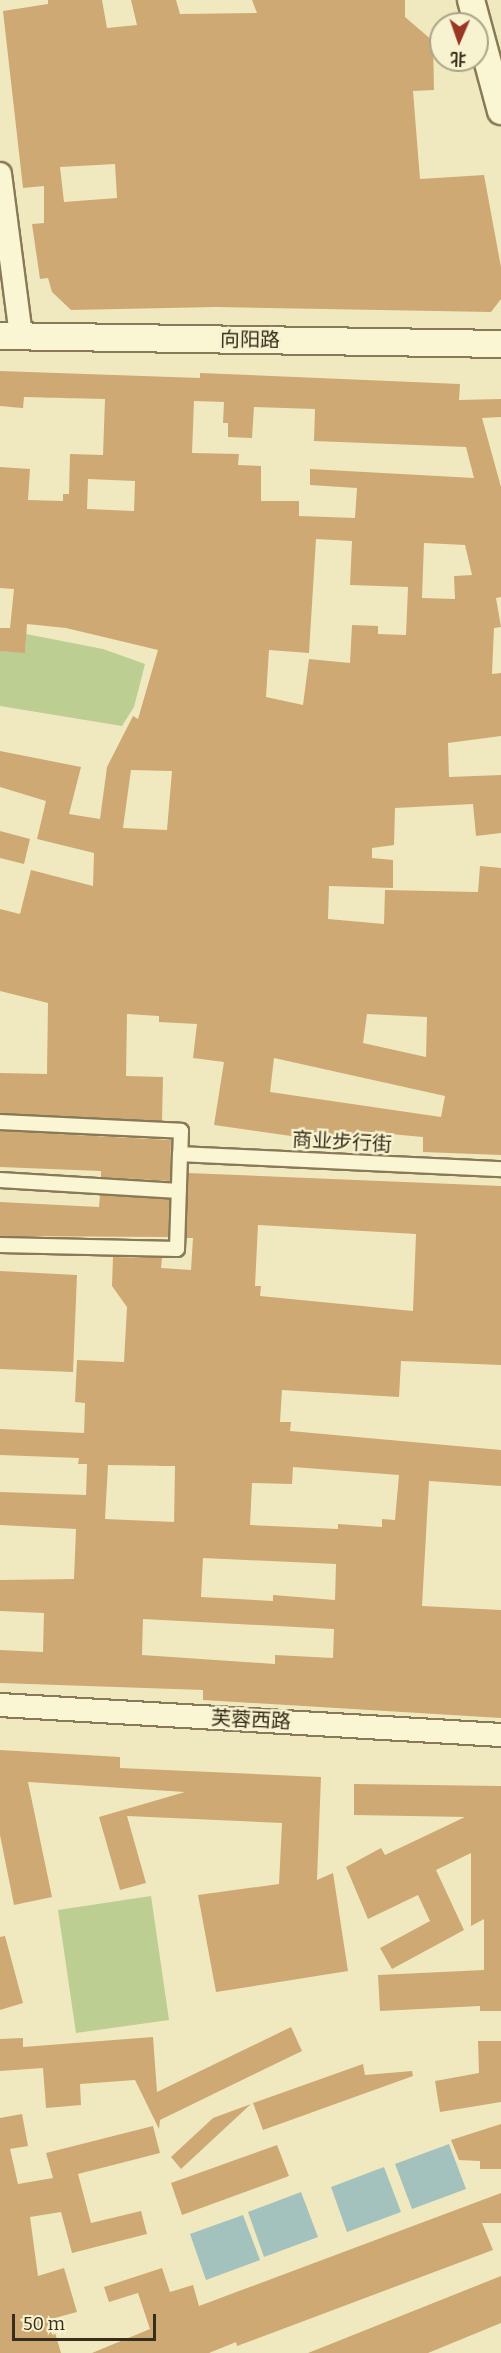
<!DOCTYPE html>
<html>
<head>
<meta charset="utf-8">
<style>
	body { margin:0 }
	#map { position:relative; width:501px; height:2353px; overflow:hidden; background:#f0e9bf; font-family:Bitter,"Noto Sans SC",serif }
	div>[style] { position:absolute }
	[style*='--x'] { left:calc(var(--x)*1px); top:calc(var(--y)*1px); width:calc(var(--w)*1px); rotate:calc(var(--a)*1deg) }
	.green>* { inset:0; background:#bdce93 }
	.water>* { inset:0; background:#a3c1bd }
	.building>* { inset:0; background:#cfa973 }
	.roads { filter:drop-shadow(2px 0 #897a57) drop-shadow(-2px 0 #897a57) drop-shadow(0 2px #897a57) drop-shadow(0 -2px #897a57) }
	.pedestrian>* { height:14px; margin:-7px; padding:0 7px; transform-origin:7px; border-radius:7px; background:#faf5d3 }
	.tertiary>* { height:22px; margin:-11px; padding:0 11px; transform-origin:11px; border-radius:11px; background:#faf5d3 }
	.secondary>* { height:26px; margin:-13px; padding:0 13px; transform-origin:13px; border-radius:13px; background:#faf5d3 }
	span { translate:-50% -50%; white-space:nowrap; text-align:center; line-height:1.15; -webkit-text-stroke:5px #f7f2cf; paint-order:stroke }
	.street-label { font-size:20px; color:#382e1c }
	.north { position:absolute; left:429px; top:12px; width:60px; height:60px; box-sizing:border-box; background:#f7f2cf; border:2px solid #aba487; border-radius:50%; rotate:182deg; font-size:16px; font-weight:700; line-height:24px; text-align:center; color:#382e1c }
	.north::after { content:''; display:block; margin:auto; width:21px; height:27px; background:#9a3724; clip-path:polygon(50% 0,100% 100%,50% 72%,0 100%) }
	.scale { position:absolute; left:12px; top:2314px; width:144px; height:27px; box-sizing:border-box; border:3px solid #382e1c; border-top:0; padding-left:8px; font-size:18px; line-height:21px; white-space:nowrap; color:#382e1c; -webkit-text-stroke:4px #f7f2cf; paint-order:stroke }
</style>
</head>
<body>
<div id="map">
	<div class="green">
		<i style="clip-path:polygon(26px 634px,103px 649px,145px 664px,134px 707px,122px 726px,0 706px,0 651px,25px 652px)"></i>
		<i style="clip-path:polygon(151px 1896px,169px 2020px,76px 2033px,58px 1910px)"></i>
	</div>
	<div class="water">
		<i style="clip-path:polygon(449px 2144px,466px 2189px,412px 2209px,395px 2164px)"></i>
		<i style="clip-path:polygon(384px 2167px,401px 2212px,347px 2232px,331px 2187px)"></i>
		<i style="clip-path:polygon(301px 2192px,318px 2237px,264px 2257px,248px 2212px)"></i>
		<i style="clip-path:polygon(243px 2215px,260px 2260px,206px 2280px,190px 2234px)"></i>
	</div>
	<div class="building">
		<i style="clip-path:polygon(evenodd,48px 0,102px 0,107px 28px,137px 25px,131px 0,176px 0,180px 14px,257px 13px,252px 0,405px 0,405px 17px,433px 41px,434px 90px,413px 91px,420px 179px,484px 175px,501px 267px,501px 299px,491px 312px,216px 307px,71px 310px,52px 292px,48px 278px,40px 279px,32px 224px,44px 223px,44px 186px,23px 188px,3px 11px,48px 4px,48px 0,115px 164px,117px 198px,64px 202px,60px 167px,115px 164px)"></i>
		<i style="clip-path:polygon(evenodd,0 371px,200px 378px,200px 373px,460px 384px,459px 400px,501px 399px,501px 417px,482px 418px,501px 487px,501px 597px,496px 598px,501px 627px,494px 628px,492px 674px,501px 673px,501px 736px,448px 743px,449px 777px,501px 775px,501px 833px,476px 836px,473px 804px,395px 808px,394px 845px,372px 848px,372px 858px,393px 860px,393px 888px,329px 886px,328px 919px,384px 924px,385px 890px,478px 892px,480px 866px,501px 868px,501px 1155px,423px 1152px,423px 1137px,357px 1131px,355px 1145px,214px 1125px,224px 1062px,193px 1058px,197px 1024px,159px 1022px,159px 1016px,127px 1014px,126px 1076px,163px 1077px,162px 1121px,0 1113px,0 1073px,47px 1074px,48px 1003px,0 991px,0 909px,20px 914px,31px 870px,93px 886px,94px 853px,37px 839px,46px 801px,0 787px,0 751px,81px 767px,69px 814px,100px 819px,107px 767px,133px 716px,138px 719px,158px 650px,66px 628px,27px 624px,25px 653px,0 651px,0 628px,10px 628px,14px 589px,0 588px,0 467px,30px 469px,28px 500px,63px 501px,63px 494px,69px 494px,70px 454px,103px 455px,105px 399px,24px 397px,23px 408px,0 406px,0 371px,194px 401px,224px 402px,223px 423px,228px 423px,228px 437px,252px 438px,254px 407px,315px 409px,314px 441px,466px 447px,474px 478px,310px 469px,310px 485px,357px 488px,355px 518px,299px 516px,299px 501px,261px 501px,261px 466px,238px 465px,239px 454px,192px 453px,194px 401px,0 371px,88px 479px,135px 481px,134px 511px,87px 509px,88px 479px,0 371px,316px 539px,352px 541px,350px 585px,408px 587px,406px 635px,378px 634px,378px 626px,352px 625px,350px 663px,309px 659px,303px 705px,266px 697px,269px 650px,309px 653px,316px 539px,0 371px,424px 543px,465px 545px,472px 575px,454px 576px,455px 599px,422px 598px,424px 543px,0 371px,131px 770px,172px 771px,167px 830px,123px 828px,131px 770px,0 371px,367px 1014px,427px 1017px,426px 1057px,363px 1043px,367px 1014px,0 371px,274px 1058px,445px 1096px,441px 1117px,270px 1092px,274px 1058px)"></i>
		<i style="clip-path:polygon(0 831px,30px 839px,24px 864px,0 858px)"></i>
		<i style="clip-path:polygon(0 1131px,171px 1140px,170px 1181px,101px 1177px,101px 1171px,0 1167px)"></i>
		<i style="clip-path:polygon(evenodd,188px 1173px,501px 1186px,501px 1365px,401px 1361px,399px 1397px,282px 1390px,280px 1422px,291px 1422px,290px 1431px,501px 1450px,501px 1486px,429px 1481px,422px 1606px,501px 1610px,501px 1718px,203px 1700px,203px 1690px,0 1683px,0 1650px,43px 1652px,44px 1613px,0 1611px,0 1580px,74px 1579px,76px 1529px,0 1525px,0 1492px,86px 1495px,87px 1464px,78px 1464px,79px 1458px,0 1455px,0 1429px,84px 1433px,85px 1403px,75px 1402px,77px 1360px,124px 1362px,127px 1307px,112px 1286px,113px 1257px,162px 1258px,161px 1268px,191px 1270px,193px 1238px,186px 1238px,188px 1173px,258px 1225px,416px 1234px,413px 1311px,260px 1296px,261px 1286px,255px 1286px,258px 1225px,188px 1173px,108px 1465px,175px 1466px,174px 1522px,105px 1519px,108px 1465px,188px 1173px,293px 1467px,399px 1475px,395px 1520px,382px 1519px,382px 1527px,338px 1524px,338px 1529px,250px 1525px,252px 1483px,292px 1484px,293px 1467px,188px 1173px,203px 1558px,336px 1564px,335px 1600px,273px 1595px,273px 1601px,201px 1597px,203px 1558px,188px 1173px,143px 1619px,334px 1629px,333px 1658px,275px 1655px,275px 1664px,142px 1655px,143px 1619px)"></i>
		<i style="clip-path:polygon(100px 1195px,170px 1199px,168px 1237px,0 1236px,0 1202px,99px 1207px)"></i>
		<i style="clip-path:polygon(0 1271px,77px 1275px,73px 1372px,0 1369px)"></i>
		<i style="clip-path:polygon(0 1750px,120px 1757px,120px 1768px,321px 1777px,317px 1880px,333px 1873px,348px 1971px,216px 1992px,198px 1895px,279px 1884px,282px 1823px,127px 1816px,146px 1883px,120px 1890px,99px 1817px,185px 1792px,28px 1782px,52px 1897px,14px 1905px,0 1835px)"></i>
		<i style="clip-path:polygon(354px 1784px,501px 1786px,501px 2011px,480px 2011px,480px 2006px,380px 2011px,378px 1975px,484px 1970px,484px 1919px,471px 1926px,471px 1853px,436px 1870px,464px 1930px,392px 1969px,380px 1948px,430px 1921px,418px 1895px,368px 1919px,346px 1867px,381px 1848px,385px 1855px,465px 1817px,354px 1815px)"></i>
		<i style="clip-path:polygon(5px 1936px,23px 2003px,0 2010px,0 1937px)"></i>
		<i style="clip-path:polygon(291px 2027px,302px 2051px,160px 2120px,159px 2129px,135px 2080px,80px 2084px,81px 2105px,46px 2108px,43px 2068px,0 2071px,0 2039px,23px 2038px,23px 2047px,153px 2037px,157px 2092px)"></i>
		<i style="clip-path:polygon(478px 2041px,501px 2041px,501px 2102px,440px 2112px,435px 2081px,479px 2073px)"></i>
		<i style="clip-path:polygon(363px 2064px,365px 2075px,412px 2071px,413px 2076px,263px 2130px,253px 2103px)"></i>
		<i style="clip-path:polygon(251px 2104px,181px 2169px,171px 2157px,213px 2118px)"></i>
		<i style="clip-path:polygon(22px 2114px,28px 2146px,10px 2149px,18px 2184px,53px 2178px,46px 2153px,153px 2126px,160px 2153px,78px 2174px,91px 2223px,141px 2211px,147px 2234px,72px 2253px,61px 2212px,30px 2217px,38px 2276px,64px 2268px,77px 2312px,51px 2319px,61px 2353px,0 2353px,0 2118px)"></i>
		<i style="clip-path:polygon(501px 2124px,501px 2169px,480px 2169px,480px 2161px,459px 2160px,451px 2140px)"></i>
		<i style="clip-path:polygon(277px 2145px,289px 2176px,182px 2215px,171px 2183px)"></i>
		<i style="clip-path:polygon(501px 2193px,501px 2223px,482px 2223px,493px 2250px,237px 2346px,236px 2342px,209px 2353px,92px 2353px,150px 2329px,138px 2293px,109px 2302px,104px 2287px,162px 2268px,170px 2292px,193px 2285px,199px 2306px)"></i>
		<i style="clip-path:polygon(501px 2276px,501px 2323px,428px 2353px,308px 2353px)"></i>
	</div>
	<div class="roads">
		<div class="pedestrian">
			<i style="--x:0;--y:1122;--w:181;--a:2.8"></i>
			<i style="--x:181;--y:1131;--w:23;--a:92"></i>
			<i style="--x:180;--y:1154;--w:321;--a:2.7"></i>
			<i style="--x:0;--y:1180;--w:179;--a:3.5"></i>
			<i style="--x:0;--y:1245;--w:177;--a:1.3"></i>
			<i style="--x:177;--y:1249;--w:95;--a:-88.2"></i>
		</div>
		<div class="tertiary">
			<i style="--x:0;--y:174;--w:163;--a:82.6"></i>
			<i style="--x:0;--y:1705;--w:502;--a:3.43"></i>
		</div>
		<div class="secondary">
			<i style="--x:471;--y:0;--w:115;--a:74.9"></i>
			<i style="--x:0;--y:336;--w:501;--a:0.91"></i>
		</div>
	</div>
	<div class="street-label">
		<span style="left:250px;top:340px;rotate:1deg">向阳路</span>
		<span style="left:342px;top:1142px;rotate:3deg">商业步行街</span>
		<span style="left:251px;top:1720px;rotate:3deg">芙蓉西路</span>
	</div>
	<div class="north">北</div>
	<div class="scale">50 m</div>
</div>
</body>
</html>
